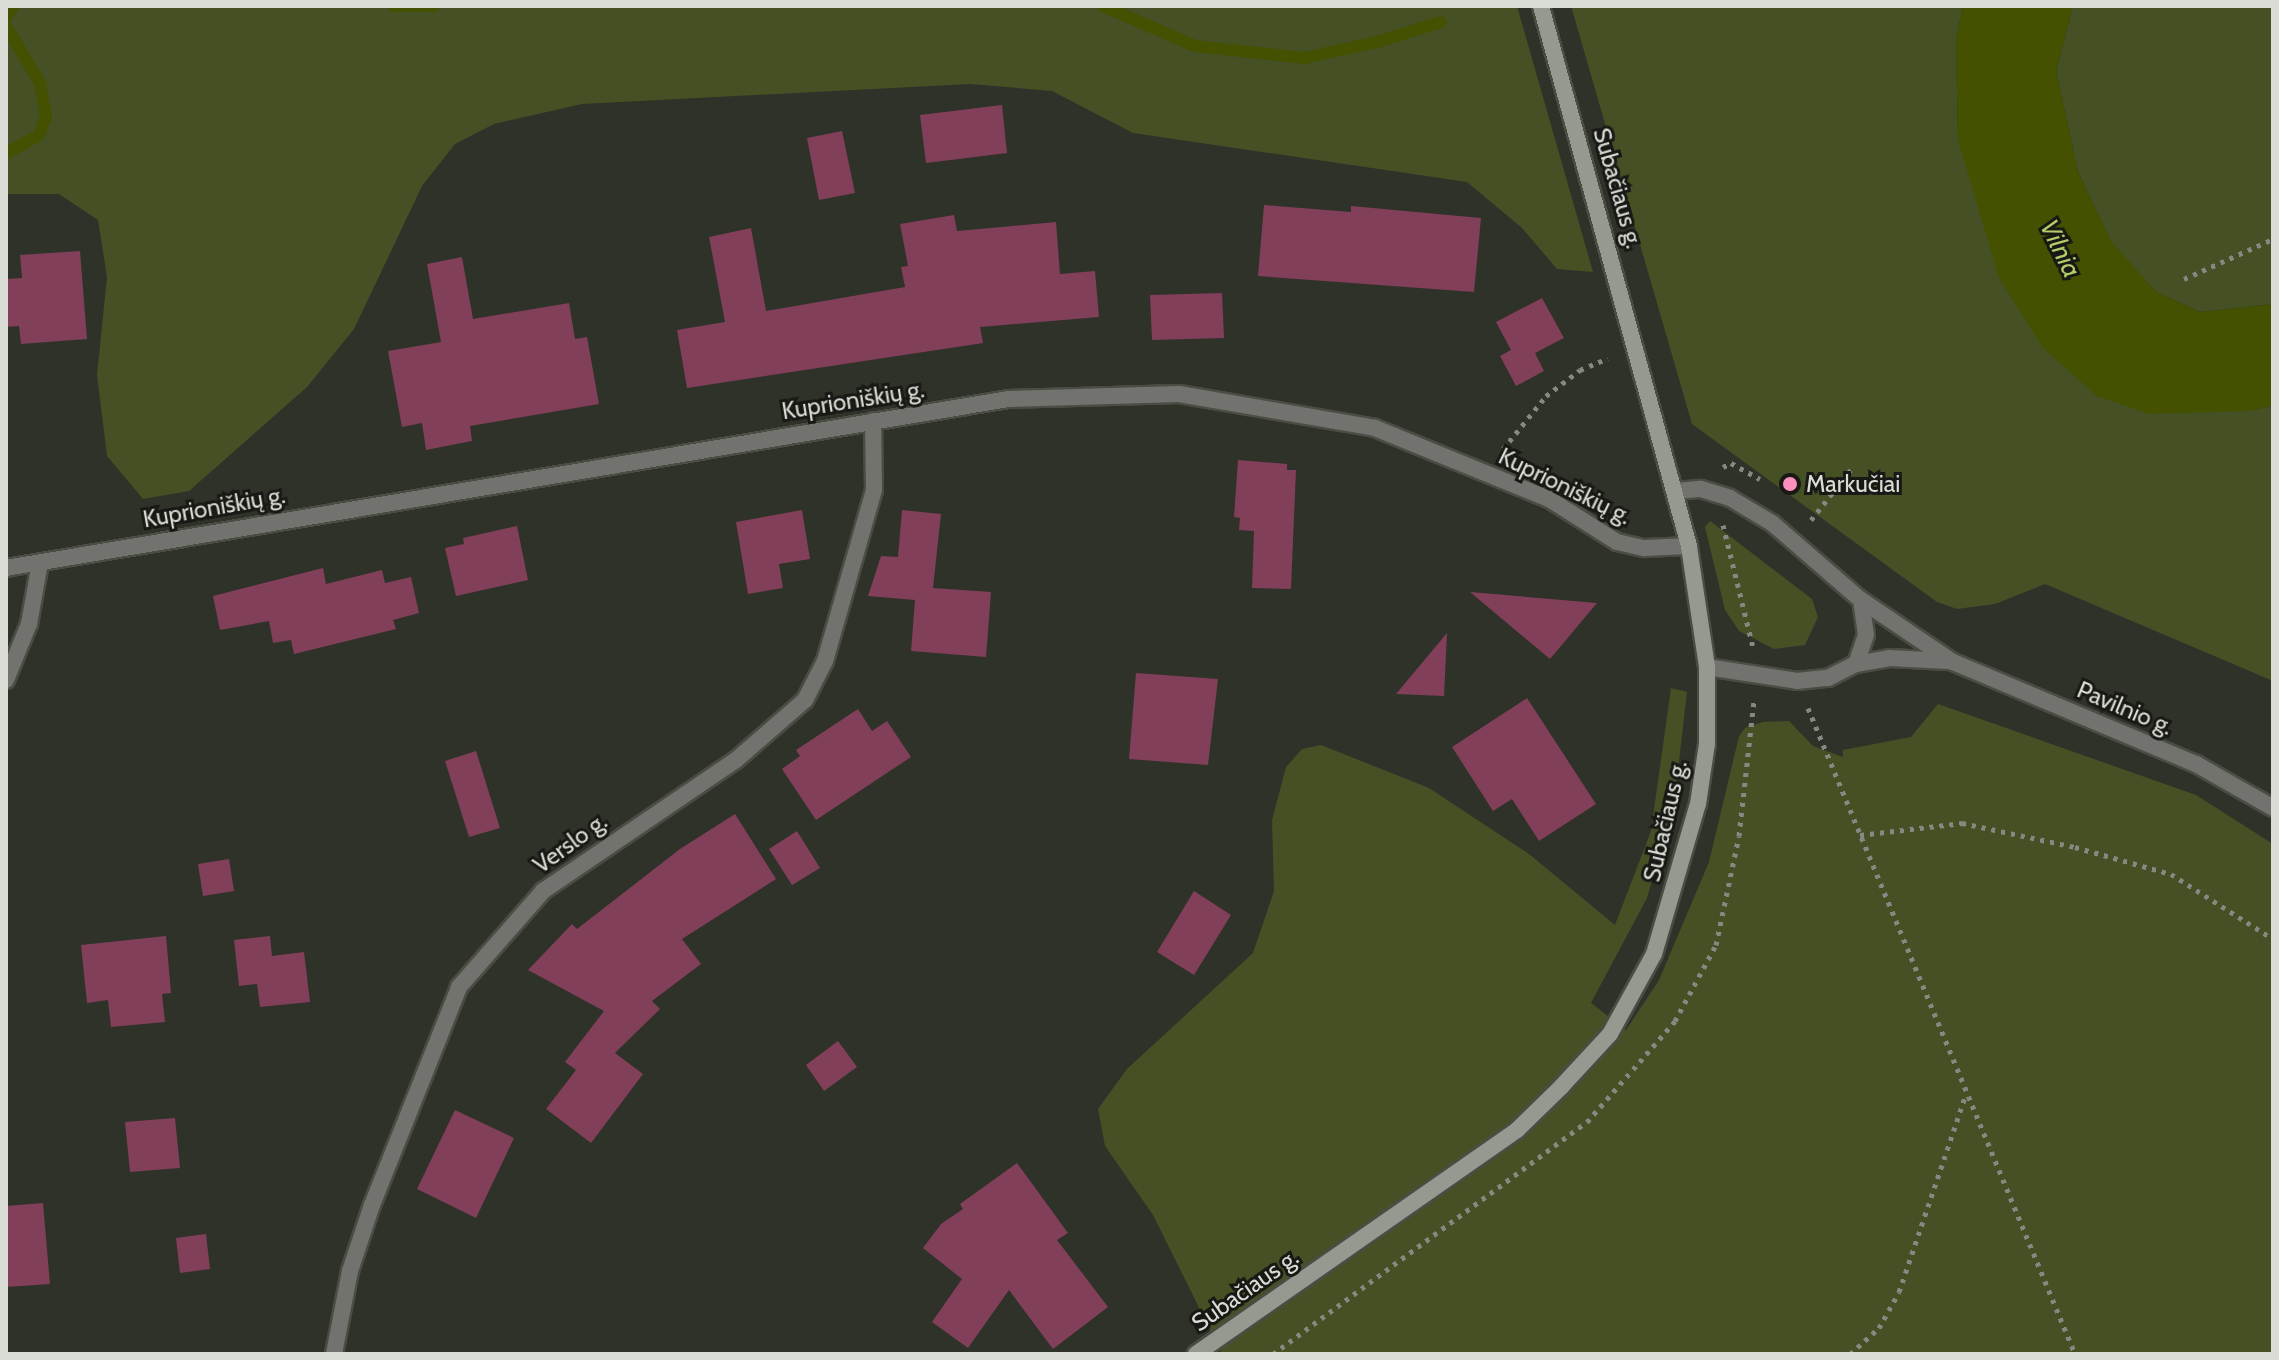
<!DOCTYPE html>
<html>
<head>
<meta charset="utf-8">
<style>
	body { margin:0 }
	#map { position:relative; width:2279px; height:1360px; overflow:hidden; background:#2f3228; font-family:Cabin,sans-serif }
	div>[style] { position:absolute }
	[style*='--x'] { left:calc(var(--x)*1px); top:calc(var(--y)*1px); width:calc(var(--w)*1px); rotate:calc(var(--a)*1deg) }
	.green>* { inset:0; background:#465025 }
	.water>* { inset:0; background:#435101 }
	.stream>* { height:12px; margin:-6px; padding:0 6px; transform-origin:6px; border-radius:6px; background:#435101 }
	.building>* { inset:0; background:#813f5a }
	.path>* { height:5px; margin-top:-2.5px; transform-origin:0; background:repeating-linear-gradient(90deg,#868981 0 4px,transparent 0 10px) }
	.roads { filter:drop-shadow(2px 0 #4a4d44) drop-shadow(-2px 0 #4a4d44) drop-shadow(0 2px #4a4d44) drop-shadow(0 -2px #4a4d44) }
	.street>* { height:16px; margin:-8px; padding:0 8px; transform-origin:8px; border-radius:8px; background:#72736e }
	.secondary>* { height:16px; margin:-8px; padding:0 8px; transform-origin:8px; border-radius:8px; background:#969990 }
	.dots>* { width:22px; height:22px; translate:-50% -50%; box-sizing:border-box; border:4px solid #181915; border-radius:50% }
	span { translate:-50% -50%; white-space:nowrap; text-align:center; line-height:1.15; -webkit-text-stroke:6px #181915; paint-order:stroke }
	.street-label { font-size:24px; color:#dadcd6 }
	.poi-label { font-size:24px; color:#dadcd6 }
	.left { translate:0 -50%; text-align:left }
	.water-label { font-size:26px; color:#b3cb69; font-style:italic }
	.frame { position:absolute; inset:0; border:8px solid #dadcd6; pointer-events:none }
</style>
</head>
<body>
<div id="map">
	<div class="green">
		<i style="clip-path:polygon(6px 6px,1517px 6px,1593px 272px,1557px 269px,1522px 228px,1467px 182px,1133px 133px,1052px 91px,970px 84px,582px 104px,494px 124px,455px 144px,422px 186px,354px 329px,307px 387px,189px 491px,143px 499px,107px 456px,97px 375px,107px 277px,98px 220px,59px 194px,6px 194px)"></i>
		<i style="clip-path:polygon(1571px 6px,1963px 6px,1956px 38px,1958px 140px,2251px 411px,2273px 405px,2273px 681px,2045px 584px,1995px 604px,1957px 609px,1937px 602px,1692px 424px)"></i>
		<i style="clip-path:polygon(2073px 6px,2273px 6px,2273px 304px,2200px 312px,2156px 292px,2111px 242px,2078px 172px,2056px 71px)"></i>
		<i style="clip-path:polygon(1710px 521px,1812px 599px,1818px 617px,1805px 645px,1774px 649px,1739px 631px,1725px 610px,1705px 527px)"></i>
		<i style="clip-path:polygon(1671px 688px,1687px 692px,1674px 805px,1647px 898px,1591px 1003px,1626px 1030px,1659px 980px,1709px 862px,1739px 736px,1745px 728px,1763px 722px,1789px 721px,1813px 746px,1843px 757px,1843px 750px,1911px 737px,1938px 704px,2196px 795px,2273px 844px,2273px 1354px,1222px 1354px,1153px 1215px,1105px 1146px,1098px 1109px,1127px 1069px,1253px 953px,1274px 891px,1272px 820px,1286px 767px,1302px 749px,1321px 745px,1429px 788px,1529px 854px,1615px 925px,1651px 831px)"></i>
	</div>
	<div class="water">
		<i style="clip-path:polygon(1963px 6px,2073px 6px,2056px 71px,2078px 172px,2111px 241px,2156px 292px,2200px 312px,2273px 304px,2273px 405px,2251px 411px,2149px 414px,2097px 396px,2043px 348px,1999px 278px,1958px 140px,1956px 38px)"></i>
	</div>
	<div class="stream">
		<i style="--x:394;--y:6;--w:40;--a:0"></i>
		<i style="--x:1103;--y:6;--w:100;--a:23.5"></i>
		<i style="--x:1195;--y:46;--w:110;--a:6.3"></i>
		<i style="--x:1304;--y:58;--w:75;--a:-12.4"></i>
		<i style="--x:1377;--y:42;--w:67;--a:-17.4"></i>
		<i style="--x:6;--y:17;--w:13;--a:-58"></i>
		<i style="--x:6;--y:26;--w:66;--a:59.2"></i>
		<i style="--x:40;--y:83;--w:34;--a:80"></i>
		<i style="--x:46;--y:116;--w:20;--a:110"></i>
		<i style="--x:39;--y:135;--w:38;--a:151"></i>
	</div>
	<div class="building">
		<i style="clip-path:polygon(1002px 105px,1007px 153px,926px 163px,920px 115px)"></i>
		<i style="clip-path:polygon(842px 131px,855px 193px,819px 200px,807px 138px)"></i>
		<i style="clip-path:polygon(1264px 205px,1351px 212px,1351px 206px,1481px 218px,1474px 292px,1258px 276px)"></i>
		<i style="clip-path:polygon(954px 215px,957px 231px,1056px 222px,1060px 274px,1095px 271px,1099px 317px,980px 327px,983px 343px,687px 388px,677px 330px,725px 322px,709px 237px,751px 228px,766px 311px,905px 287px,901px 267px,908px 266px,900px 224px)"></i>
		<i style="clip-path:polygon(80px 251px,87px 339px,21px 344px,19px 326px,6px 327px,6px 279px,22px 278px,20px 255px)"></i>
		<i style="clip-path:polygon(462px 257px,473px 319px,569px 303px,575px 339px,587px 337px,599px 404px,470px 426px,472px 441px,426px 450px,422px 423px,402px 427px,388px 351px,441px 342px,427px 264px)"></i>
		<i style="clip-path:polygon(1222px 293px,1224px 338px,1152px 340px,1150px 295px)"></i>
		<i style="clip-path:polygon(1542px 298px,1564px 338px,1535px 353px,1544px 371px,1516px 386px,1500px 356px,1511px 350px,1496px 322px)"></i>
		<i style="clip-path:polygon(1238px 460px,1287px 464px,1287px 470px,1296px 470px,1291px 589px,1252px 588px,1254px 531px,1239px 530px,1240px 518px,1234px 517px)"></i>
		<i style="clip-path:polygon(802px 510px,810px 559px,779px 564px,783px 588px,748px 594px,736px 522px)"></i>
		<i style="clip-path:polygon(902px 510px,941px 514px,933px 588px,991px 592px,986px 657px,911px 651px,915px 600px,868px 596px,881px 556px,898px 557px)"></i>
		<i style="clip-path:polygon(517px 526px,528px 580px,456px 596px,445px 548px,464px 544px,463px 538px)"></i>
		<i style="clip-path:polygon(323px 568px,326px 584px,382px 570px,385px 583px,411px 577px,419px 613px,393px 620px,396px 629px,294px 654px,291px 640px,273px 643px,269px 621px,220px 630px,213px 596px)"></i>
		<i style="clip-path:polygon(1470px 592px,1597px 603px,1550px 659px)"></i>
		<i style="clip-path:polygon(1447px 633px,1444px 696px,1396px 694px)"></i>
		<i style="clip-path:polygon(1136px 673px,1218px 679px,1208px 765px,1129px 759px)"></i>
		<i style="clip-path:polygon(1527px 698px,1596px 804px,1539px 841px,1512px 799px,1493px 811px,1452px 747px)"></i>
		<i style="clip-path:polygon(858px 709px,872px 731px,887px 721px,911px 757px,816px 820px,782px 769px,800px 756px,796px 750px)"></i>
		<i style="clip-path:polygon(476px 751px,500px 828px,469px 837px,445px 761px)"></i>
		<i style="clip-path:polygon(735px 814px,776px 879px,682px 939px,701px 964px,652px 1001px,660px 1009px,615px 1053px,643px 1074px,591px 1143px,546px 1109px,576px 1070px,565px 1062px,604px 1011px,528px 970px,572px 924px,577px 929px,680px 849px)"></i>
		<i style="clip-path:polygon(797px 831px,820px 868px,792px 885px,769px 849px)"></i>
		<i style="clip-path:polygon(229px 859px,234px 891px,203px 896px,198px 864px)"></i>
		<i style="clip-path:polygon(1194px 891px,1231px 915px,1194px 975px,1157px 952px)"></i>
		<i style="clip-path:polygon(166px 936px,171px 993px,162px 994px,165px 1022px,111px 1027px,108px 1000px,87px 1003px,81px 945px)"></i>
		<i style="clip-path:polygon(270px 936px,272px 956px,304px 952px,310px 1002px,260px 1007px,257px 984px,239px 986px,234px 940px)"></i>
		<i style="clip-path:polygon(838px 1041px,857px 1067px,824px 1091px,806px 1065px)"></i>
		<i style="clip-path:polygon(455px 1110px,514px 1138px,476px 1218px,417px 1189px)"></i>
		<i style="clip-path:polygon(175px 1118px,180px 1168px,130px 1172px,125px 1122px)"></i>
		<i style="clip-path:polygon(1017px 1163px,1068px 1233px,1057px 1240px,1108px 1307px,1053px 1349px,1009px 1290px,968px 1348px,932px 1322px,962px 1279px,923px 1248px,941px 1224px,963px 1209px,960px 1204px)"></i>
		<i style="clip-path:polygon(43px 1203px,50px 1284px,6px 1287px,6px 1206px)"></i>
		<i style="clip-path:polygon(206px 1234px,210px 1269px,180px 1273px,176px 1238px)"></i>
	</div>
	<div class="path">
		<i style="--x:2184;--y:279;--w:98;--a:-24.2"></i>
		<i style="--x:1503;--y:449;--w:68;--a:-50.9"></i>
		<i style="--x:1546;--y:396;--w:43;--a:-37.4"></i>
		<i style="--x:1580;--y:370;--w:30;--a:-23"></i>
		<i style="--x:1723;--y:467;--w:9;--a:-27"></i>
		<i style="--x:1731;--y:463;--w:33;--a:29"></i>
		<i style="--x:1811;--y:520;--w:66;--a:-51.7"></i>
		<i style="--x:1723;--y:525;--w:126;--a:76.2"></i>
		<i style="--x:1808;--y:708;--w:699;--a:67.54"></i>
		<i style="--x:1860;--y:835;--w:103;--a:-6.7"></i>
		<i style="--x:1962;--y:823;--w:116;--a:12"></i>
		<i style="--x:2075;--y:847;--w:100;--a:15.7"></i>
		<i style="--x:2171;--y:874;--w:121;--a:32.5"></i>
		<i style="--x:1273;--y:1354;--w:390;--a:-36.5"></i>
		<i style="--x:1587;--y:1122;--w:134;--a:-48.9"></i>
		<i style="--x:1675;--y:1021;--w:86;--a:-61.7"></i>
		<i style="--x:1716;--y:945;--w:111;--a:-78.1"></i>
		<i style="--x:1739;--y:836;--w:137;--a:-83.7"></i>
		<i style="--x:1850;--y:1354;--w:39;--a:-42"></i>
		<i style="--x:1879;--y:1328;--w:41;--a:-60.9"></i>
		<i style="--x:1899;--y:1292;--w:209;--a:-71.3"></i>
	</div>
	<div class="roads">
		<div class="street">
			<i style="--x:1676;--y:491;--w:25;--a:-5"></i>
			<i style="--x:1701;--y:489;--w:30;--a:17"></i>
			<i style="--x:1730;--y:498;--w:49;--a:30.8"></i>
			<i style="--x:1772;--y:523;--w:118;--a:40.9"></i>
			<i style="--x:1861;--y:600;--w:111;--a:34"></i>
			<i style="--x:1953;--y:662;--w:264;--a:22.8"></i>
			<i style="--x:2196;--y:764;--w:89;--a:29.7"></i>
			<i style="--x:6;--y:568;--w:1016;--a:-9.57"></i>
			<i style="--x:1008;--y:399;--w:171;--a:-1.7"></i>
			<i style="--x:1179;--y:394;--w:199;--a:9.8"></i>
			<i style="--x:1375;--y:428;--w:188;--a:22.2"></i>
			<i style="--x:1549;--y:499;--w:80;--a:32.3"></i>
			<i style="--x:1617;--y:542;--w:28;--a:13"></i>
			<i style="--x:1644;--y:548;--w:45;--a:-2.5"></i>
			<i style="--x:1856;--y:664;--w:31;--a:-71"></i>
			<i style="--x:1866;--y:635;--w:35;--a:-98"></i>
			<i style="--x:1707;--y:667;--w:91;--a:8.8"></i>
			<i style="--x:1797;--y:681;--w:31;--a:-6"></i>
			<i style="--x:1828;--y:678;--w:31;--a:-27"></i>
			<i style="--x:1856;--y:664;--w:34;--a:-10"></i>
			<i style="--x:1889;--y:658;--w:59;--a:2.9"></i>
			<i style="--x:6;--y:680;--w:61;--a:-67.7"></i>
			<i style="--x:29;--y:624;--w:62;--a:-79.8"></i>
			<i style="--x:334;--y:1354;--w:85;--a:-79.1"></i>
			<i style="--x:350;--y:1271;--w:70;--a:-71.6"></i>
			<i style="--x:372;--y:1205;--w:235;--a:-68.2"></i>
			<i style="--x:459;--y:987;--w:128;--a:-48.8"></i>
			<i style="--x:543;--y:891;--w:233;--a:-34.2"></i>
			<i style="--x:736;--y:760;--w:91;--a:-41"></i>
			<i style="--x:805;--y:700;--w:44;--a:-62.9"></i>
			<i style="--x:825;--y:661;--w:178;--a:-74"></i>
			<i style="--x:874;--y:490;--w:69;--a:-90.8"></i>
		</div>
		<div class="secondary">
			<i style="--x:1196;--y:1354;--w:391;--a:-34.9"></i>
			<i style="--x:1517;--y:1130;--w:62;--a:-44.3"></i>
			<i style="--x:1561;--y:1087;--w:72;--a:-47.2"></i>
			<i style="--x:1610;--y:1034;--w:91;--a:-61.2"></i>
			<i style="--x:1654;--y:954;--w:156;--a:-73.7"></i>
			<i style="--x:1698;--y:804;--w:61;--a:-81.5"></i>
			<i style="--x:1707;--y:744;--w:77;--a:-90"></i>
			<i style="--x:1707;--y:667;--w:122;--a:-98.5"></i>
			<i style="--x:1689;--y:546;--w:560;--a:-105.33"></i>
		</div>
	</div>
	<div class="dots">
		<i style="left:1790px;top:484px;background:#fe8ebc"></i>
	</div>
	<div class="street-label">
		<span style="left:1618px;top:188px;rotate:74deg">Subačiaus g.</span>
		<span style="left:853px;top:400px;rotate:-9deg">Kuprioniškių g.</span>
		<span style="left:1565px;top:486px;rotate:26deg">Kuprioniškių g.</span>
		<span style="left:214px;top:507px;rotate:-10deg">Kuprioniškių g.</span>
		<span style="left:2125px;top:708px;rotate:23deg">Pavilnio g.</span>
		<span style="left:1665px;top:821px;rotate:-77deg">Subačiaus g.</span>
		<span style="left:570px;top:843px;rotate:-36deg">Verslo g.</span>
		<span style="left:1245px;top:1290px;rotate:-35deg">Subačiaus g.</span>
	</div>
	<div class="poi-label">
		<span class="left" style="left:1806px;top:484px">Markučiai</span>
	</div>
	<div class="water-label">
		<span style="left:2060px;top:249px;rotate:64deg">Vilnia</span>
	</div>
	<div class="frame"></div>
</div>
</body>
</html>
